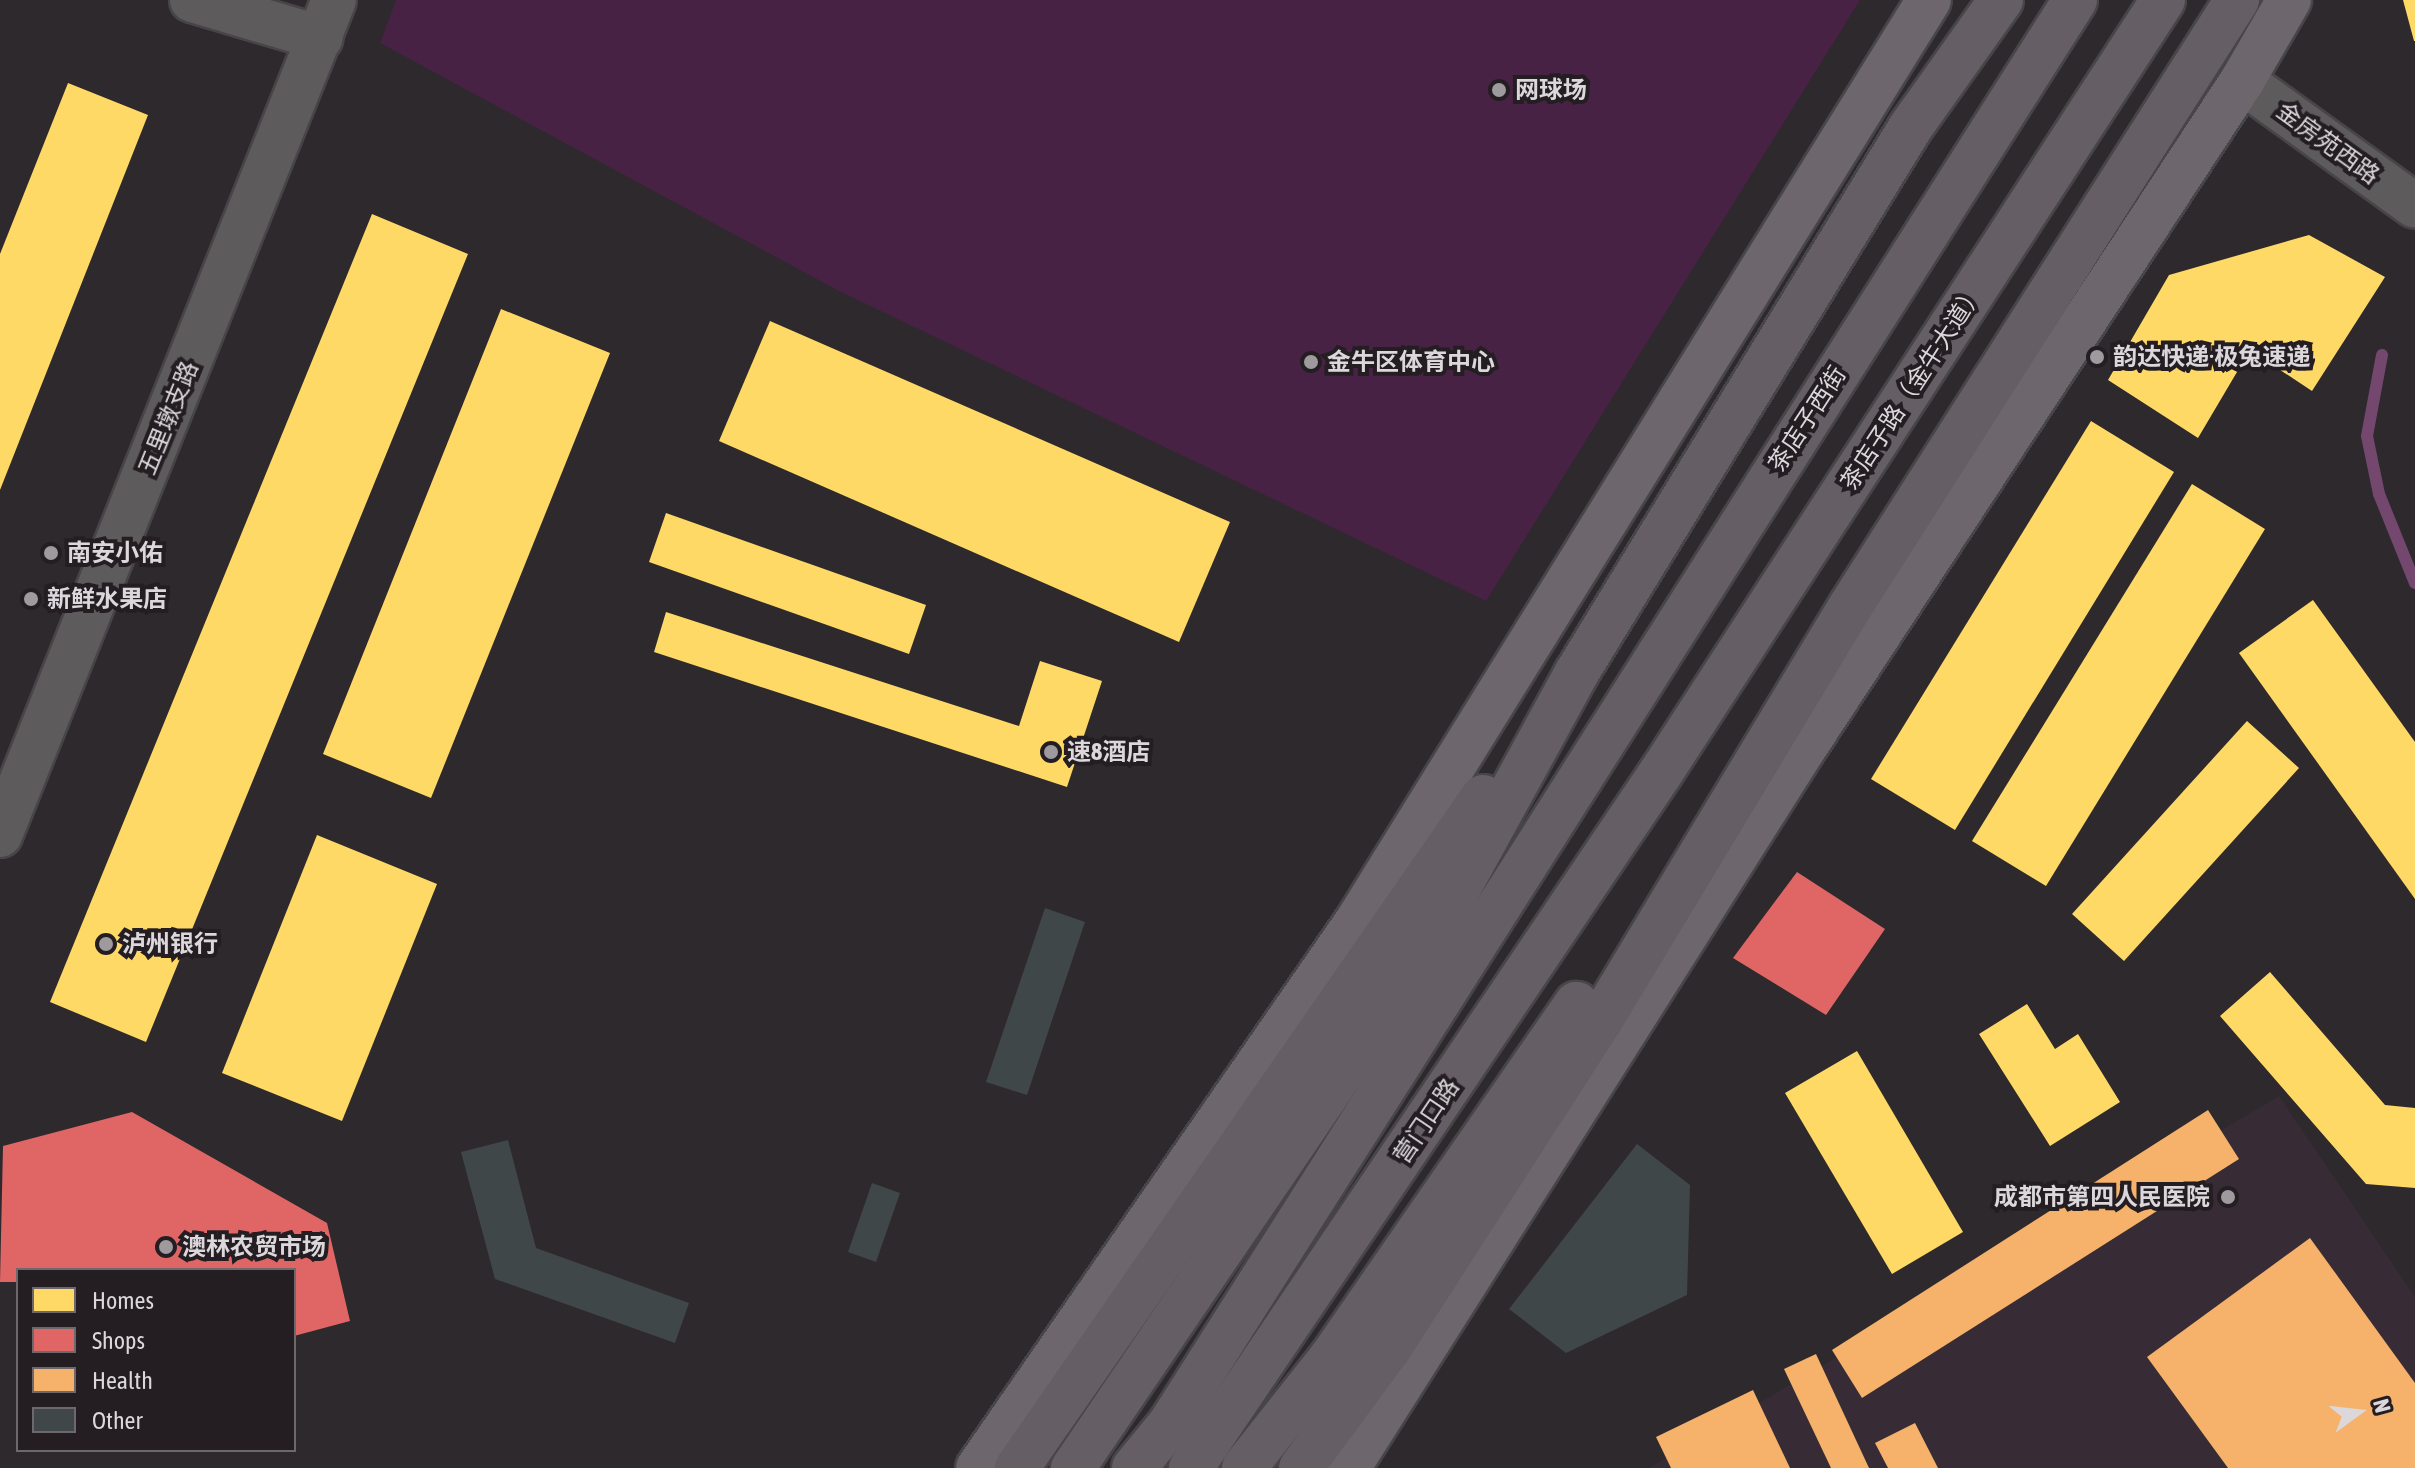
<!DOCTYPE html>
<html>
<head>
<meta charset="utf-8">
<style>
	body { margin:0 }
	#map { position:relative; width:2415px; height:1468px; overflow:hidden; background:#2d292c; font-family:"Asap Condensed","Noto Sans SC",sans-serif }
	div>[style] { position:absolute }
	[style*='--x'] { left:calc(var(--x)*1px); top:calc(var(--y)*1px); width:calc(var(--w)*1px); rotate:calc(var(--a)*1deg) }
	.built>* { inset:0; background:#372c35 }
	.green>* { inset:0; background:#482244 }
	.homes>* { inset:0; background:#ffd966 }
	.shops>* { inset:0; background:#e06666 }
	.health>* { inset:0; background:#f6b26b }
	.stream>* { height:12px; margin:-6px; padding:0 6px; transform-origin:6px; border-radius:6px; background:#73476e }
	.building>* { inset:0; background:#404748 }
	.roads { filter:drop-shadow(2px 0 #484548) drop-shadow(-2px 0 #484548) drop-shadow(0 2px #484548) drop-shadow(0 -2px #484548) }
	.minor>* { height:44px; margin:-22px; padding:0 22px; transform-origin:22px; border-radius:22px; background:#5e5b5d }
	.major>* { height:44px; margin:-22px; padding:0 22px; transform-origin:22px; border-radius:22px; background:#6d666c }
	.highway>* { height:44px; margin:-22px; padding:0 22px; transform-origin:22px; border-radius:22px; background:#665e65 }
	.dots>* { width:22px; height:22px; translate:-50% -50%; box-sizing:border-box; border:4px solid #241e23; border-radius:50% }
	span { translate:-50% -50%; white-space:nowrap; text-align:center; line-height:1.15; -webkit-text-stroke:8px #241e23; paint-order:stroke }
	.poi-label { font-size:24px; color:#dbd7da; font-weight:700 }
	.left { translate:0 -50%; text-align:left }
	.right { translate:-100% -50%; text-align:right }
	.street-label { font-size:24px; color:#dbd7da }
	.legend { position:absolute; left:16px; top:1268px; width:280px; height:184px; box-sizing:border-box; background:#241e23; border:2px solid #6d686c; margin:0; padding:10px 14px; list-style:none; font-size:24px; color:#dbd7da }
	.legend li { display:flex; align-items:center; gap:16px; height:40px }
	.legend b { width:40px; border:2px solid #6d686c }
	.north { position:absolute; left:2319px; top:1372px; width:80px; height:80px; -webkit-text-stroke:6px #241e23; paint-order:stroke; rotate:75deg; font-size:22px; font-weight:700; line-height:32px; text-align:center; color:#dbd7da }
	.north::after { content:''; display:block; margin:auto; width:28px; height:36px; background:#dbd7da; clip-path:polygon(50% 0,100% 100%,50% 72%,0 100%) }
</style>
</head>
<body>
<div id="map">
	<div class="built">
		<i style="clip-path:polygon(2279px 1096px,2415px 1297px,2415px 1468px,1649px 1468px)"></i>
	</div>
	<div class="green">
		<i style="clip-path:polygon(396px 0,1860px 0,1486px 601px,839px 291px,380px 43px)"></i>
	</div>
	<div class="homes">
		<i style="clip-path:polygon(2403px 0,2415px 0,2415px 41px,2414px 41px)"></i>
		<i style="clip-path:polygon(68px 83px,148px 115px,0 490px,0 254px)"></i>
		<i style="clip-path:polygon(372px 214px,468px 254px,146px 1042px,50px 1002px)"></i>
		<i style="clip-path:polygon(2309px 235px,2385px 277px,2312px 391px,2250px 350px,2198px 438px,2108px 380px,2169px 275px)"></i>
		<i style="clip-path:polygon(501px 309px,610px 353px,431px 798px,323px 754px)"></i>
		<i style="clip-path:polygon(770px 321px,1230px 522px,1179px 642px,719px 441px)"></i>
		<i style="clip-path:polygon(2091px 421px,2174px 472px,1955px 830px,1871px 779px)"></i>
		<i style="clip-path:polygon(2192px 484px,2265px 529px,2046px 886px,1972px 841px)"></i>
		<i style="clip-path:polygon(666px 513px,926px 605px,909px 654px,649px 562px)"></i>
		<i style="clip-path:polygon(2313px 600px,2415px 742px,2415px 899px,2239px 653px)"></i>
		<i style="clip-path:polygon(666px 612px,1019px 726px,1040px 661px,1102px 681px,1067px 787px,654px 652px)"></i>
		<i style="clip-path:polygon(2247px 721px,2299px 768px,2124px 961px,2072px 914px)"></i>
		<i style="clip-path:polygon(317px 835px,437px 884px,342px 1121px,222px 1073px)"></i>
		<i style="clip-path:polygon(2270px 972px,2385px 1105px,2415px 1108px,2415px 1188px,2366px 1184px,2220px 1016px)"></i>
		<i style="clip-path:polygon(2027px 1004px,2055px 1049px,2078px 1034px,2120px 1102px,2050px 1146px,1979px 1034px)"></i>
		<i style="clip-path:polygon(1857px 1051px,1963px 1232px,1892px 1274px,1785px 1093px)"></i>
	</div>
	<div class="shops">
		<i style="clip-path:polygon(1797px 872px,1885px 929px,1826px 1015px,1733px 958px)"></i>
		<i style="clip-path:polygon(132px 1112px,327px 1223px,350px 1321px,294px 1336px,294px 1270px,18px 1270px,18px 1282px,0 1282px,3px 1146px)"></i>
	</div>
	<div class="health">
		<i style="clip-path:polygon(2208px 1110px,2239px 1159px,1862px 1398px,1832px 1350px)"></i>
		<i style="clip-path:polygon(2310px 1238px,2415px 1383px,2415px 1468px,2228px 1468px,2147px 1357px)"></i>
		<i style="clip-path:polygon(1816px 1354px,1869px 1468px,1831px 1468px,1784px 1369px)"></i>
		<i style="clip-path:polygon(1753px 1390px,1790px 1468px,1671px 1468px,1656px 1437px)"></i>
		<i style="clip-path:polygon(1915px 1423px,1938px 1468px,1888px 1468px,1875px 1443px)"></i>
	</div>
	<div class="stream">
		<i style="--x:2382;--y:355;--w:82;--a:100.5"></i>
		<i style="--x:2367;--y:436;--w:59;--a:78.3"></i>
		<i style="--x:2379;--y:494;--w:96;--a:68"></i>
	</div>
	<div class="building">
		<i style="clip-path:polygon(1045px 908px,1085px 922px,1027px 1095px,986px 1082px)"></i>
		<i style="clip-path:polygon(508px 1140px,536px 1248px,689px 1303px,675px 1343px,495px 1279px,461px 1152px)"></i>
		<i style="clip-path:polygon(1637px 1144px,1690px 1185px,1687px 1295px,1566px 1353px,1509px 1309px)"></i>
		<i style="clip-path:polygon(872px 1183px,900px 1193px,876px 1262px,848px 1252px)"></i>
	</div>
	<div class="roads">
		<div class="minor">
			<i style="--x:192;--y:0;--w:134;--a:16.4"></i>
			<i style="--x:2242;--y:81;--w:213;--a:35.8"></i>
			<i style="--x:0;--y:835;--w:899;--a:-68.2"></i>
		</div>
		<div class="major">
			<i style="--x:978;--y:1468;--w:663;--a:-55.26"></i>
			<i style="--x:1356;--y:923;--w:1086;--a:-58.17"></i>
			<i style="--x:1348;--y:1468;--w:850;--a:-57.64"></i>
			<i style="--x:1803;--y:750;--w:800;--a:-56.73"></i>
			<i style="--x:2242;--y:81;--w:94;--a:-59.9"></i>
		</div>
		<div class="highway">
			<i style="--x:1017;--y:1468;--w:817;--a:-55.22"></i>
			<i style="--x:1073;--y:1468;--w:626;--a:-55.8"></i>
			<i style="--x:1425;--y:950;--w:315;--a:-61.3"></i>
			<i style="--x:1576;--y:674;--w:640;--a:-58.54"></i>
			<i style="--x:1910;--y:128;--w:157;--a:-54.6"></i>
			<i style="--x:1134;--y:1468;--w:57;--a:-50.7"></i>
			<i style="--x:1170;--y:1424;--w:1687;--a:-57.56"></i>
			<i style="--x:1191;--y:1468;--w:838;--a:-55.95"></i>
			<i style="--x:1660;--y:774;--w:923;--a:-56.98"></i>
			<i style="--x:1244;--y:1468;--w:140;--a:-51.7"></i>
			<i style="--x:1331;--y:1358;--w:431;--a:-55.3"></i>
			<i style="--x:1301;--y:1468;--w:150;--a:-53.7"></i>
			<i style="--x:1390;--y:1347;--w:391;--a:-57.2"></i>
			<i style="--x:1602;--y:1018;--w:480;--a:-58.9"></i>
			<i style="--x:1850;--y:607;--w:720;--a:-57.48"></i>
		</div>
	</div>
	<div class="dots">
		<i style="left:1499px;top:90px;background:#9e9a9d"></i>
		<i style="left:2097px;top:357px;background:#9e9a9d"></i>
		<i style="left:1311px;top:362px;background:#9e9a9d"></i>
		<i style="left:51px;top:553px;background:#9e9a9d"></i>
		<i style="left:31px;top:599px;background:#9e9a9d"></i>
		<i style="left:1051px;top:752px;background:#9e9a9d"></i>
		<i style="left:106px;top:944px;background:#9e9a9d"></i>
		<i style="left:2228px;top:1197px;background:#9e9a9d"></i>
		<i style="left:166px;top:1247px;background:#9e9a9d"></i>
	</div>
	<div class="poi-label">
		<span class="left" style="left:1515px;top:90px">网球场</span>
		<span class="left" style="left:2113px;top:357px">韵达快递·极兔速递</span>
		<span class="left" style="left:1327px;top:362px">金牛区体育中心</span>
		<span class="left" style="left:67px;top:553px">南安小佑</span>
		<span class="left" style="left:47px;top:599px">新鲜水果店</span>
		<span class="left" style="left:1067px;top:752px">速8酒店</span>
		<span class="left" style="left:122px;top:944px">泸州银行</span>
		<span class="right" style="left:2210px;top:1197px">成都市第四人民医院</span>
		<span class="left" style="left:182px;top:1247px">澳林农贸市场</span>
	</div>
	<div class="street-label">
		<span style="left:2328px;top:143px;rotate:36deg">金房苑西路</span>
		<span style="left:1912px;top:387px;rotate:-57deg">茶店子路（金牛大道）</span>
		<span style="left:168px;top:418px;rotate:-68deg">五里墩支路</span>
		<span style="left:1807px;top:419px;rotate:-57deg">茶店子西街</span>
		<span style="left:1426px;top:1121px;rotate:-56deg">营门口路</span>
	</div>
	<ul class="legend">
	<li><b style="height:22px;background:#ffd966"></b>Homes</li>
	<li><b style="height:22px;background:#e06666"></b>Shops</li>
	<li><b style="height:22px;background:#f6b26b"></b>Health</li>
	<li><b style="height:22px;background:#404748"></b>Other</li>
	</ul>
	<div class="north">N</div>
</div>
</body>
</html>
